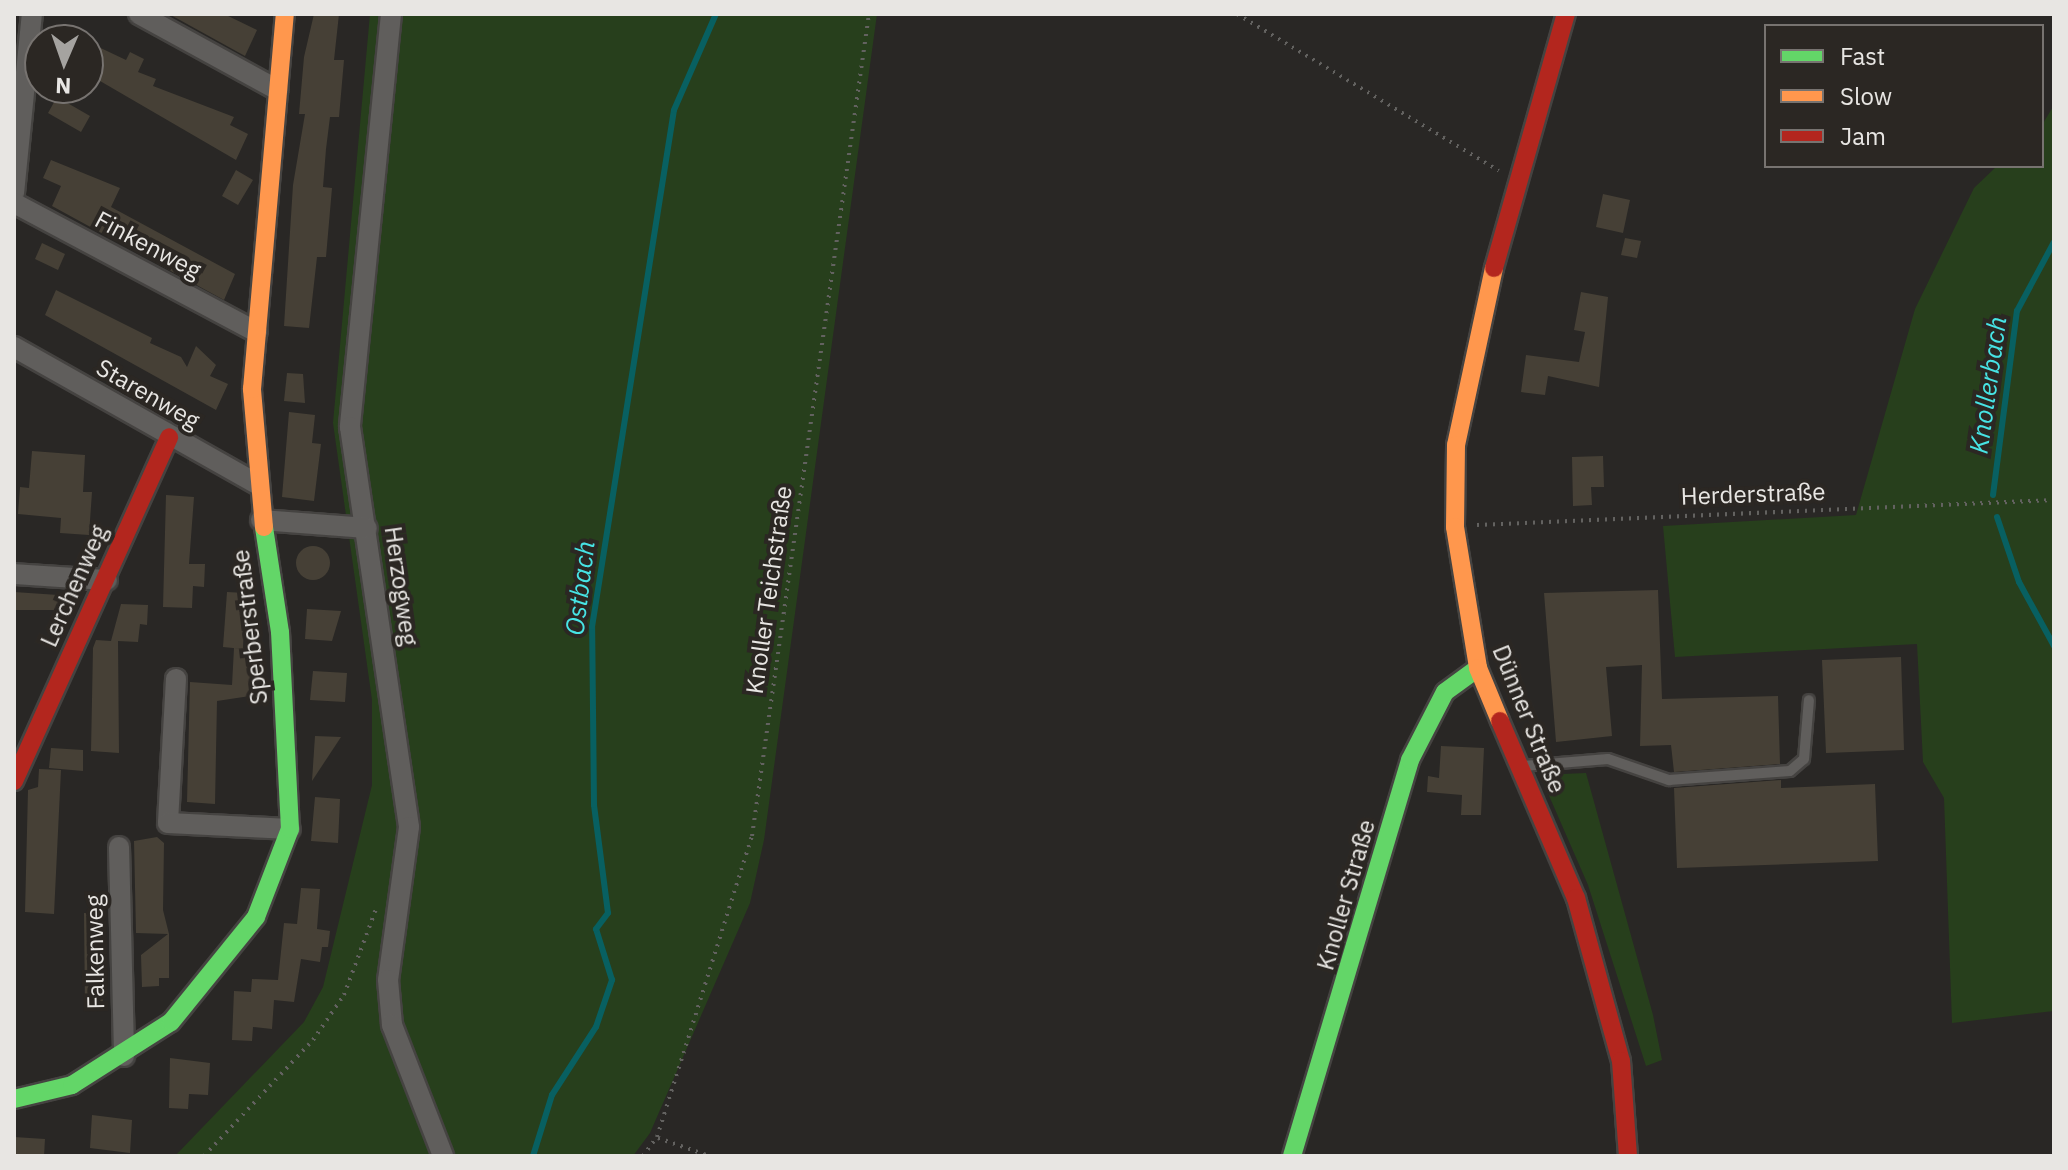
<!DOCTYPE html>
<html>
<head>
<meta charset="utf-8">
<style>
	body { margin:0 }
	#map { position:relative; width:2068px; height:1170px; overflow:hidden; background:#292725; font-family:"IBM Plex Sans",sans-serif }
	div>[style] { position:absolute }
	[style*='--x'] { left:calc(var(--x)*1px); top:calc(var(--y)*1px); width:calc(var(--w)*1px); rotate:calc(var(--a)*1deg) }
	.green>* { inset:0; background:#273f1c }
	.stream>* { height:6px; margin:-3px; padding:0 3px; transform-origin:3px; border-radius:3px; background:#086061 }
	.building>* { inset:0; background:#464036 }
	.round { border-radius:50% }
	.path>* { height:4px; margin-top:-2px; transform-origin:0; background:repeating-linear-gradient(90deg,#636260 0 2px,transparent 0 8px) }
	.roads { filter:drop-shadow(2px 0 #454341) drop-shadow(-2px 0 #454341) drop-shadow(0 2px #454341) drop-shadow(0 -2px #454341) }
	.lane>* { height:10px; margin:-5px; padding:0 5px; transform-origin:5px; border-radius:5px; background:#605e5c }
	.street>* { height:20px; margin:-10px; padding:0 10px; transform-origin:10px; border-radius:10px; background:#605e5c }
	.fast>* { height:18px; margin:-9px; padding:0 9px; transform-origin:9px; border-radius:9px; background:#63d668 }
	.slow>* { height:18px; margin:-9px; padding:0 9px; transform-origin:9px; border-radius:9px; background:#ff974d }
	.jam>* { height:18px; margin:-9px; padding:0 9px; transform-origin:9px; border-radius:9px; background:#b3261e }
	span { translate:-50% -50%; white-space:nowrap; text-align:center; line-height:1.15; -webkit-text-stroke:8px #2b2723; paint-order:stroke }
	.street-label { font-size:24px; color:#e8e6e3 }
	.water-label { font-size:26px; color:#47e4e5; font-style:italic }
	.frame { position:absolute; inset:0; border:16px solid #e8e6e3; pointer-events:none }
	.legend { position:absolute; left:1764px; top:24px; width:280px; height:144px; box-sizing:border-box; background:#2b2723; border:2px solid #777370; margin:0; padding:10px 14px; list-style:none; font-size:24px; color:#e8e6e3 }
	.legend li { display:flex; align-items:center; gap:16px; height:40px }
	.legend b { width:40px; border:2px solid #777370 }
	.north { position:absolute; left:24px; top:24px; width:80px; height:80px; box-sizing:border-box; background:#2b2723; border:2px solid #777370; border-radius:50%; rotate:182deg; font-size:22px; font-weight:700; line-height:32px; text-align:center; color:#e8e6e3 }
	.north::after { content:''; display:block; margin:auto; width:28px; height:36px; background:#a5a3a0; clip-path:polygon(50% 0,100% 100%,50% 72%,0 100%) }
</style>
</head>
<body>
<div id="map">
	<div class="green">
		<i style="clip-path:polygon(370px 14px,877px 14px,764px 840px,750px 903px,650px 1133px,633px 1156px,175px 1156px,304px 1022px,323px 987px,372px 785px,372px 700px,333px 423px)"></i>
		<i style="clip-path:polygon(2054px 105px,2054px 1011px,1952px 1023px,1944px 798px,1923px 762px,1917px 644px,1675px 657px,1663px 526px,1856px 515px,1915px 309px,1974px 188px,1997px 166px,2042px 166px,2042px 125px)"></i>
		<i style="clip-path:polygon(1586px 773px,1653px 1015px,1662px 1060px,1646px 1066px,1588px 885px,1540px 775px)"></i>
	</div>
	<div class="stream">
		<i style="--x:1993;--y:495;--w:186;--a:-82.6"></i>
		<i style="--x:2017;--y:311;--w:78;--a:-61.8"></i>
		<i style="--x:1997;--y:517;--w:69;--a:71.3"></i>
		<i style="--x:2019;--y:582;--w:73;--a:61.3"></i>
		<i style="--x:533;--y:1156;--w:64;--a:-72.7"></i>
		<i style="--x:552;--y:1095;--w:81;--a:-57.1"></i>
		<i style="--x:596;--y:1027;--w:50;--a:-71.2"></i>
		<i style="--x:612;--y:980;--w:53;--a:-107.4"></i>
		<i style="--x:596;--y:929;--w:20;--a:-53"></i>
		<i style="--x:608;--y:913;--w:109;--a:-97.4"></i>
		<i style="--x:594;--y:805;--w:178;--a:-90.6"></i>
		<i style="--x:592;--y:627;--w:523;--a:-80.99"></i>
		<i style="--x:674;--y:110;--w:105;--a:-66.4"></i>
	</div>
	<div class="building">
		<i style="clip-path:polygon(169px 14px,224px 14px,257px 30px,245px 56px)"></i>
		<i style="clip-path:polygon(314px 14px,339px 14px,334px 60px,344px 60px,339px 117px,330px 117px,326px 149px,323px 187px,332px 188px,326px 257px,317px 257px,309px 328px,284px 326px,293px 185px,305px 114px,299px 114px,304px 57px)"></i>
		<i style="clip-path:polygon(88px 42px,126px 60px,130px 52px,144px 59px,138px 72px,156px 79px,153px 86px,234px 117px,230px 125px,248px 134px,236px 160px,88px 74px)"></i>
		<i style="clip-path:polygon(57px 97px,90px 116px,81px 132px,48px 113px)"></i>
		<i style="clip-path:polygon(51px 160px,120px 188px,111px 207px,235px 274px,224px 300px,52px 206px,61px 186px,43px 178px)"></i>
		<i style="clip-path:polygon(236px 170px,253px 180px,238px 205px,222px 196px)"></i>
		<i style="clip-path:polygon(1603px 194px,1630px 200px,1623px 233px,1596px 227px)"></i>
		<i style="clip-path:polygon(1625px 238px,1641px 241px,1637px 258px,1621px 255px)"></i>
		<i style="clip-path:polygon(42px 243px,65px 254px,58px 270px,35px 259px)"></i>
		<i style="clip-path:polygon(56px 290px,152px 338px,150px 343px,181px 357px,187px 367px,196px 346px,216px 365px,210px 376px,228px 384px,216px 410px,45px 315px)"></i>
		<i style="clip-path:polygon(1581px 292px,1608px 297px,1599px 387px,1548px 376px,1545px 395px,1521px 392px,1526px 355px,1579px 362px,1585px 332px,1574px 330px)"></i>
		<i style="clip-path:polygon(287px 373px,303px 374px,305px 403px,284px 401px)"></i>
		<i style="clip-path:polygon(289px 412px,315px 415px,312px 443px,321px 444px,314px 501px,282px 497px)"></i>
		<i style="clip-path:polygon(32px 451px,85px 455px,83px 492px,92px 492px,89px 535px,60px 533px,61px 518px,18px 514px,20px 487px,29px 488px)"></i>
		<i style="clip-path:polygon(1603px 456px,1604px 487px,1591px 487px,1592px 505px,1573px 506px,1572px 457px)"></i>
		<i style="clip-path:polygon(166px 495px,194px 497px,189px 564px,205px 564px,204px 587px,193px 586px,192px 608px,163px 607px)"></i>
		<i class="round" style="left:296px;top:546px;width:34px;height:34px"></i>
		<i style="clip-path:polygon(1658px 590px,1662px 699px,1778px 696px,1780px 764px,1674px 772px,1671px 745px,1640px 746px,1642px 665px,1606px 667px,1612px 736px,1556px 742px,1544px 593px)"></i>
		<i style="clip-path:polygon(14px 592px,73px 596px,72px 610px,14px 610px)"></i>
		<i style="clip-path:polygon(227px 592px,245px 593px,243px 649px,223px 647px)"></i>
		<i style="clip-path:polygon(121px 604px,148px 605px,147px 625px,140px 624px,138px 642px,118px 641px,119px 753px,91px 751px,93px 648px,96px 640px,111px 641px)"></i>
		<i style="clip-path:polygon(307px 609px,341px 611px,332px 641px,305px 639px)"></i>
		<i style="clip-path:polygon(234px 648px,253px 649px,250px 696px,217px 701px,215px 804px,187px 802px,190px 682px,232px 685px)"></i>
		<i style="clip-path:polygon(1901px 657px,1904px 750px,1826px 753px,1822px 660px)"></i>
		<i style="clip-path:polygon(313px 671px,347px 673px,345px 702px,310px 700px)"></i>
		<i style="clip-path:polygon(315px 736px,341px 737px,312px 781px)"></i>
		<i style="clip-path:polygon(1441px 746px,1484px 748px,1481px 815px,1461px 815px,1462px 795px,1427px 792px,1428px 776px,1439px 778px)"></i>
		<i style="clip-path:polygon(51px 748px,83px 750px,83px 771px,49px 768px)"></i>
		<i style="clip-path:polygon(39px 769px,61px 770px,54px 914px,25px 912px,28px 790px,38px 787px)"></i>
		<i style="clip-path:polygon(1781px 780px,1781px 788px,1875px 784px,1878px 861px,1677px 868px,1674px 788px)"></i>
		<i style="clip-path:polygon(315px 797px,340px 799px,338px 843px,311px 841px)"></i>
		<i style="clip-path:polygon(157px 837px,164px 843px,163px 910px,169px 934px,169px 978px,159px 978px,159px 986px,142px 987px,141px 955px,168px 934px,136px 933px,134px 841px)"></i>
		<i style="clip-path:polygon(301px 888px,320px 889px,317px 929px,330px 931px,328px 947px,322px 947px,320px 962px,301px 959px,294px 1002px,274px 1000px,272px 1029px,253px 1027px,252px 1041px,232px 1040px,234px 991px,251px 992px,252px 979px,278px 980px,284px 923px,297px 924px)"></i>
		<i style="clip-path:polygon(84px 913px,102px 914px,103px 1008px,85px 1008px)"></i>
		<i style="clip-path:polygon(170px 1058px,210px 1063px,208px 1095px,189px 1094px,188px 1109px,169px 1108px)"></i>
		<i style="clip-path:polygon(92px 1115px,132px 1120px,130px 1153px,90px 1148px)"></i>
		<i style="clip-path:polygon(14px 1137px,45px 1139px,44px 1156px,14px 1156px)"></i>
	</div>
	<div class="path">
		<i style="--x:1237;--y:14;--w:305;--a:30.9"></i>
		<i style="--x:1477;--y:525;--w:578;--a:-2.48"></i>
		<i style="--x:658;--y:1138;--w:54;--a:19.4"></i>
		<i style="--x:204;--y:1156;--w:159;--a:-46.8"></i>
		<i style="--x:313;--y:1040;--w:55;--a:-55.4"></i>
		<i style="--x:344;--y:995;--w:92;--a:-69.6"></i>
		<i style="--x:643;--y:1156;--w:24;--a:-54"></i>
		<i style="--x:657;--y:1137;--w:316;--a:-72.5"></i>
		<i style="--x:752;--y:836;--w:830;--a:-81.9"></i>
	</div>
	<div class="roads">
		<div class="lane">
			<i style="--x:1523;--y:766;--w:85;--a:-4.7"></i>
			<i style="--x:1608;--y:759;--w:65;--a:19"></i>
			<i style="--x:1669;--y:780;--w:121;--a:-4.3"></i>
			<i style="--x:1790;--y:771;--w:18;--a:-41"></i>
			<i style="--x:1804;--y:759;--w:59;--a:-85.2"></i>
		</div>
		<div class="street">
			<i style="--x:139;--y:14;--w:158;--a:28.7"></i>
			<i style="--x:391;--y:14;--w:415;--a:95.7"></i>
			<i style="--x:350;--y:427;--w:404;--a:81.6"></i>
			<i style="--x:409;--y:827;--w:154;--a:97.8"></i>
			<i style="--x:388;--y:980;--w:45;--a:84.9"></i>
			<i style="--x:392;--y:1025;--w:141;--a:68.7"></i>
			<i style="--x:14;--y:193;--w:180;--a:-84.3"></i>
			<i style="--x:14;--y:203;--w:275;--a:28"></i>
			<i style="--x:14;--y:347;--w:279;--a:29.4"></i>
			<i style="--x:261;--y:520;--w:106;--a:4.3"></i>
			<i style="--x:14;--y:574;--w:93;--a:3.7"></i>
			<i style="--x:176;--y:679;--w:144;--a:93.2"></i>
			<i style="--x:168;--y:823;--w:122;--a:2.8"></i>
			<i style="--x:119;--y:847;--w:209;--a:88.6"></i>
		</div>
		<div class="fast">
			<i style="--x:14;--y:1099;--w:60;--a:-13.6"></i>
			<i style="--x:72;--y:1085;--w:117;--a:-32.5"></i>
			<i style="--x:171;--y:1022;--w:135;--a:-51"></i>
			<i style="--x:256;--y:917;--w:94;--a:-68.9"></i>
			<i style="--x:290;--y:829;--w:197;--a:-92.9"></i>
			<i style="--x:280;--y:632;--w:106;--a:-98.7"></i>
			<i style="--x:1292;--y:1156;--w:413;--a:-73.4"></i>
			<i style="--x:1410;--y:760;--w:76;--a:-62.8"></i>
			<i style="--x:1445;--y:692;--w:41;--a:-36"></i>
		</div>
		<div class="slow">
			<i style="--x:1494;--y:268;--w:181;--a:102.1"></i>
			<i style="--x:1456;--y:445;--w:82;--a:90.7"></i>
			<i style="--x:1455;--y:527;--w:143;--a:80.7"></i>
			<i style="--x:1478;--y:668;--w:57;--a:67.5"></i>
			<i style="--x:264;--y:527;--w:139;--a:-95"></i>
			<i style="--x:252;--y:389;--w:376;--a:-85"></i>
		</div>
		<div class="jam">
			<i style="--x:1494;--y:268;--w:264;--a:-74.2"></i>
			<i style="--x:1500;--y:721;--w:193;--a:66.8"></i>
			<i style="--x:1576;--y:898;--w:169;--a:74.6"></i>
			<i style="--x:1621;--y:1061;--w:95;--a:85.8"></i>
			<i style="--x:14;--y:781;--w:377;--a:-65.7"></i>
		</div>
	</div>
	<div class="street-label">
		<span style="left:148px;top:245px;rotate:28deg">Finkenweg</span>
		<span style="left:148px;top:394px;rotate:30deg">Starenweg</span>
		<span style="left:1753px;top:494px;rotate:-2deg">Herderstraße</span>
		<span style="left:74px;top:586px;rotate:-66deg">Lerchenweg</span>
		<span style="left:401px;top:586px;rotate:82deg">Herzogweg</span>
		<span style="left:769px;top:590px;rotate:-82deg">Knoller Teichstraße</span>
		<span style="left:250px;top:627px;rotate:-97deg">Sperberstraße</span>
		<span style="left:1529px;top:719px;rotate:68deg">Dünner Straße</span>
		<span style="left:1346px;top:895px;rotate:-74deg">Knoller Straße</span>
		<span style="left:95px;top:952px;rotate:-91deg">Falkenweg</span>
	</div>
	<div class="water-label">
		<span style="left:1988px;top:385px;rotate:-82deg">Knollerbach</span>
		<span style="left:580px;top:588px;rotate:-83deg">Ostbach</span>
	</div>
	<div class="frame"></div>
	<ul class="legend">
	<li><b style="height:10px;background:#63d668"></b>Fast</li>
	<li><b style="height:10px;background:#ff974d"></b>Slow</li>
	<li><b style="height:10px;background:#b3261e"></b>Jam</li>
	</ul>
	<div class="north">N</div>
</div>
</body>
</html>
